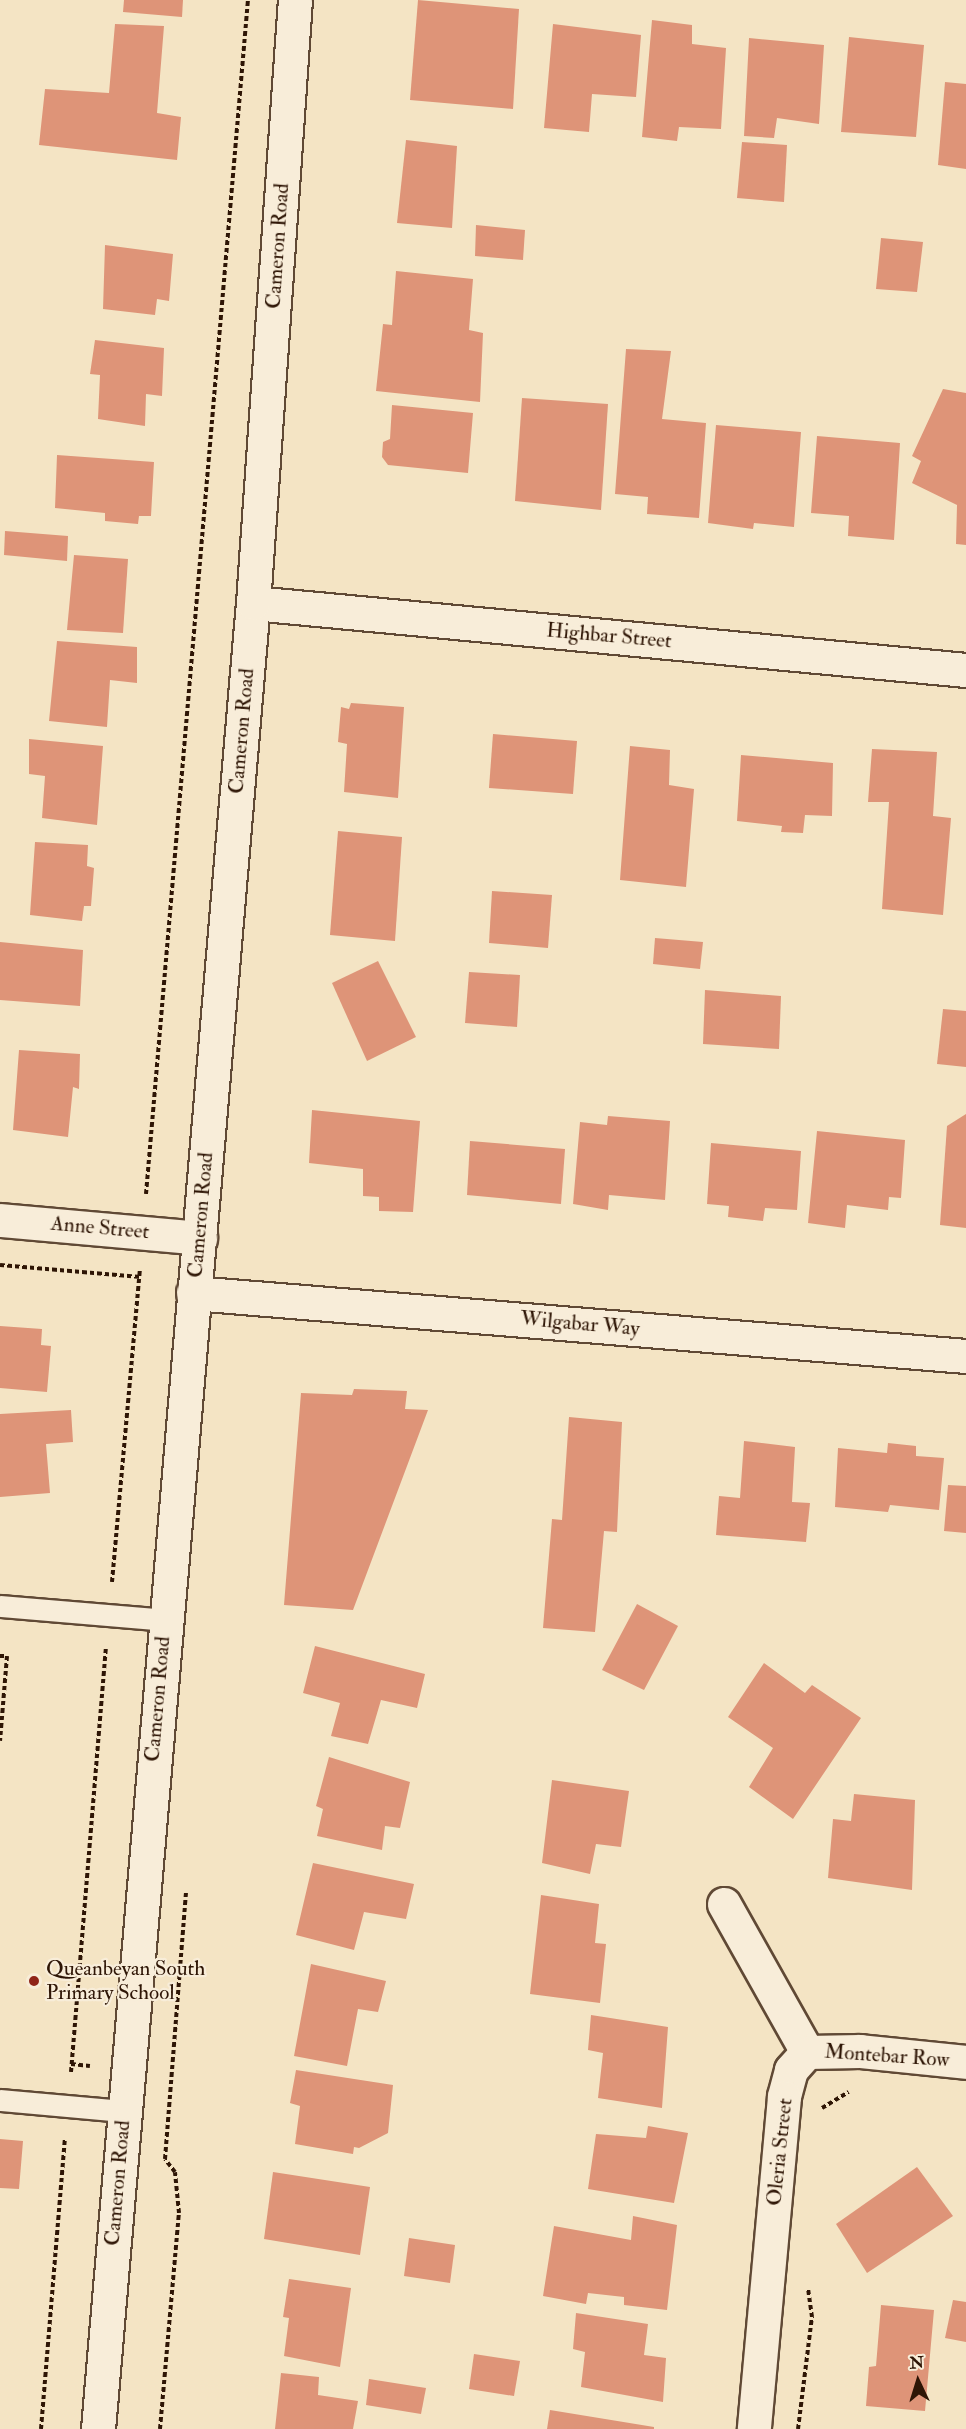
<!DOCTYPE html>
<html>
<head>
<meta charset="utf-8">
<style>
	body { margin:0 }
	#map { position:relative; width:966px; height:2429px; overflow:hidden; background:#f4e4c4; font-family:"IM FELL Double Pica",serif }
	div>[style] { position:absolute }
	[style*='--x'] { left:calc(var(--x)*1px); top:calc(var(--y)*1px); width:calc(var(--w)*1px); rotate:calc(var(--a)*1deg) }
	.building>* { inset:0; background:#de9478 }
	.path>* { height:4px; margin-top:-2px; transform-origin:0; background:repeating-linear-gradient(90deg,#2e1505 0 4.5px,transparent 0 7.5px) }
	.roads { filter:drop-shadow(2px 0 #604935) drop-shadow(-2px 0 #604935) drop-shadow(0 2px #604935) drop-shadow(0 -2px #604935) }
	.lane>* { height:21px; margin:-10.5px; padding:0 10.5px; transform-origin:10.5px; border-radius:10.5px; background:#f8edd9 }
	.street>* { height:33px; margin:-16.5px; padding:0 16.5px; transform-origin:16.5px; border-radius:16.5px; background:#f8edd9 }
	.secondary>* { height:33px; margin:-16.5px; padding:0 16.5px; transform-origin:16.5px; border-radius:16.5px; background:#f8edd9 }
	.dots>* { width:16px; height:16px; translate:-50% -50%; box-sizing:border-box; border:3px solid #f8edd9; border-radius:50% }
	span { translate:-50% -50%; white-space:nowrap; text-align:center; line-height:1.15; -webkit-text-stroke:4.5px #f8edd9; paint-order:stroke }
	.street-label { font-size:21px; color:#2e1505 }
	.poi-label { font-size:21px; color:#2e1505 }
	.left { translate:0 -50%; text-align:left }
	.north { position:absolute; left:888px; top:2351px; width:60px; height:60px; -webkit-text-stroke:4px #f8edd9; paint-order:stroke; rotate:356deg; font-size:16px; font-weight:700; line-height:24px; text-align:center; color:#2e1505 }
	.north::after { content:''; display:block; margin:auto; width:21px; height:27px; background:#2e1505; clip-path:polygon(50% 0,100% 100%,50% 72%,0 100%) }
</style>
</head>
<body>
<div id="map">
	<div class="building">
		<i style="clip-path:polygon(124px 0,183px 0,182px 17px,123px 12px)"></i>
		<i style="clip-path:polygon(418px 0,519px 9px,513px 109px,410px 100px)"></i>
		<i style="clip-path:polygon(652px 20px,692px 25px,692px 44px,726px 48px,721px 129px,679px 127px,677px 141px,642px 137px)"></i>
		<i style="clip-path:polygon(115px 24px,164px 26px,157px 113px,181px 117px,177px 160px,39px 145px,45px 89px,109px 93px)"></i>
		<i style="clip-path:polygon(553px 24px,641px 35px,636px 97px,592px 94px,589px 132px,544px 128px)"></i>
		<i style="clip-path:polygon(849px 37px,924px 45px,916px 137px,841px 132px)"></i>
		<i style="clip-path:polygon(749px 38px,824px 45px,819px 124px,777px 118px,774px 138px,744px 136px)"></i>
		<i style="clip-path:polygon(945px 82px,966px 84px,966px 169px,938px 165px)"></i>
		<i style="clip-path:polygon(406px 140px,457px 146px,452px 228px,397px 223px)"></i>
		<i style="clip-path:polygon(742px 142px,787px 145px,784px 202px,737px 198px)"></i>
		<i style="clip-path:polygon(476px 225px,525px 230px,523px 260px,475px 256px)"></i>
		<i style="clip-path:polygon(881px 238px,923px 242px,917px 292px,876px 289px)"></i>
		<i style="clip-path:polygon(105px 245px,173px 254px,169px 301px,157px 299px,155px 315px,103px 309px)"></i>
		<i style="clip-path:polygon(396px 271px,473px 279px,469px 330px,483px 333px,480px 402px,376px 391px,383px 324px,392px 325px)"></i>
		<i style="clip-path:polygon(95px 340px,164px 348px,162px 396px,146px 394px,145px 426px,98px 419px,100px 375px,90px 374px)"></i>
		<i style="clip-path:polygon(626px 349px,671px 351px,662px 419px,706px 423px,699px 518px,647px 514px,648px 497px,615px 494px)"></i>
		<i style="clip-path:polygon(943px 389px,966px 393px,966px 545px,956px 544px,957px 505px,912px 483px,921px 461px,912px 456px)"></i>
		<i style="clip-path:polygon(522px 398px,608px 404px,601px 510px,515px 501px)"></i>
		<i style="clip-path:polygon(392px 405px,473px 413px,468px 473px,388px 465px,382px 457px,383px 442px,390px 439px)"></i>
		<i style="clip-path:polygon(716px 425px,801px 432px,794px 527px,754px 523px,753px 529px,708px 523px)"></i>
		<i style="clip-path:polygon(817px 436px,900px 443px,894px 540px,848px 536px,849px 516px,811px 513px)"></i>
		<i style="clip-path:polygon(57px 455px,154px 462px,151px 516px,139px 516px,138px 524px,105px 521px,105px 513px,55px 508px)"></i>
		<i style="clip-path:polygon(5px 531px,68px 536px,67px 561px,4px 555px)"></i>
		<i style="clip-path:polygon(74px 555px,128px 559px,123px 633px,67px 630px)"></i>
		<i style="clip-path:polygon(57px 641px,137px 647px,137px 683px,110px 680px,107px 727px,49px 721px)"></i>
		<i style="clip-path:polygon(351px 703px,404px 707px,398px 798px,344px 792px,347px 744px,338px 742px,341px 707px,349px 709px)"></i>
		<i style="clip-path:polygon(493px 734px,577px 741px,573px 794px,489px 788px)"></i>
		<i style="clip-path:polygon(29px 739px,103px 746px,97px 825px,42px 818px,45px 776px,29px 774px)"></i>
		<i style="clip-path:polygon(630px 746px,670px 750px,669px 785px,694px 789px,686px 887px,620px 880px)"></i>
		<i style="clip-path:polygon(872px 749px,937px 752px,933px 816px,951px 818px,943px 915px,882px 909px,889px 802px,868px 802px)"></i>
		<i style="clip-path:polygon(741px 755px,833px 763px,832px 816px,805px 815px,803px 833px,781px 832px,782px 826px,737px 821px)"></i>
		<i style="clip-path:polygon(338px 831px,402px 837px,395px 941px,330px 935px)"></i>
		<i style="clip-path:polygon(35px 842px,88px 845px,87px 866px,94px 868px,91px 906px,84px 906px,82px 921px,30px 915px)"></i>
		<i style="clip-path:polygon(492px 891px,552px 895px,548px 948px,489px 943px)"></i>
		<i style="clip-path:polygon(655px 938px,703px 942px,700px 969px,653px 964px)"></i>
		<i style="clip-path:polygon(0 942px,83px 950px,80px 1006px,0 1000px)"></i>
		<i style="clip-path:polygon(378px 961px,416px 1037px,367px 1061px,332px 983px)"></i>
		<i style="clip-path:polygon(469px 972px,520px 975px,517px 1027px,465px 1023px)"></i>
		<i style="clip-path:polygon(705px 990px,781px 996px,779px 1049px,703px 1044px)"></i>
		<i style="clip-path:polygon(943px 1009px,966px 1011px,966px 1067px,937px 1064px)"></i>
		<i style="clip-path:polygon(19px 1050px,80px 1054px,79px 1089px,73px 1087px,68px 1137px,13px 1130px)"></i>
		<i style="clip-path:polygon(312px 1110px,420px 1121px,413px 1212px,379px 1211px,379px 1197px,363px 1196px,363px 1169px,309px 1163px)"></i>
		<i style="clip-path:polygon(966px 1114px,966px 1228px,940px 1225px,947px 1126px)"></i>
		<i style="clip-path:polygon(608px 1116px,670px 1121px,665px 1200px,609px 1195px,608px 1210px,573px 1204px,580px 1122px,607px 1125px)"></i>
		<i style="clip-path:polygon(817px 1131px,905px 1140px,901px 1198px,889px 1197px,888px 1210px,847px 1205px,845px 1228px,808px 1223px)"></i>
		<i style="clip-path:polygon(470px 1141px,565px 1149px,561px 1204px,467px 1195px)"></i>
		<i style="clip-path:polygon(711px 1143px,801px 1151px,797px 1210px,765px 1208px,763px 1221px,728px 1217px,729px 1206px,707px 1204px)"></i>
		<i style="clip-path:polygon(0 1326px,42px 1329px,41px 1345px,51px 1346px,47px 1392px,0 1388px)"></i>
		<i style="clip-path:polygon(354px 1389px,407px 1391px,405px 1409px,428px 1410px,353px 1610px,284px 1605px,301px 1393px,352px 1395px)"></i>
		<i style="clip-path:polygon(71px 1410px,73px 1442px,46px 1444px,50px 1493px,0 1497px,0 1414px)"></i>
		<i style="clip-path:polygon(569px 1417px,622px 1422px,617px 1532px,604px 1531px,595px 1632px,543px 1628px,552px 1519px,562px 1520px)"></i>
		<i style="clip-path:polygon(744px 1441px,795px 1447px,792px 1502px,810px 1503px,806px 1542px,716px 1535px,719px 1496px,740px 1498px)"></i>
		<i style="clip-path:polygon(888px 1443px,916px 1446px,916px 1456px,944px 1458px,939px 1510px,890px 1505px,888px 1512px,835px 1507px,838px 1448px,887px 1453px)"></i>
		<i style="clip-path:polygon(948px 1485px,966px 1486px,966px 1533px,944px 1531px)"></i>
		<i style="clip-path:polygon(637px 1604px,678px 1626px,644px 1690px,602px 1670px)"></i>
		<i style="clip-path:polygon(315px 1646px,425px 1674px,417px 1708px,381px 1700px,368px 1744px,331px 1736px,340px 1703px,303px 1693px)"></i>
		<i style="clip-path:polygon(764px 1663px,805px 1693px,812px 1685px,861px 1718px,793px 1819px,749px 1787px,773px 1748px,728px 1717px)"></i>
		<i style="clip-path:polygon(329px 1757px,410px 1782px,400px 1828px,385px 1826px,382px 1850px,317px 1836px,323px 1809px,316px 1806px)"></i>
		<i style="clip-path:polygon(552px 1780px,629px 1791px,621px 1847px,596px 1844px,590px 1874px,542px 1863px)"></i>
		<i style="clip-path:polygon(854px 1794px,915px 1800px,912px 1890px,828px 1878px,833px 1819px,851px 1821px)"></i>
		<i style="clip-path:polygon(313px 1863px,414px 1884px,406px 1919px,364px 1912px,354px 1950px,296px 1935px)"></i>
		<i style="clip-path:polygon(541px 1895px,599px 1904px,595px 1943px,606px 1944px,600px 2003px,530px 1994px)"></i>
		<i style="clip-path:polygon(311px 1964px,386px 1981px,378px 2012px,358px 2009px,347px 2066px,294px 2056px)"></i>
		<i style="clip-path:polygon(591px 2015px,668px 2027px,662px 2108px,598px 2098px,603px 2053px,588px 2050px)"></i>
		<i style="clip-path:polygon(296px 2070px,393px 2085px,388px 2133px,359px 2148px,354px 2147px,353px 2154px,295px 2144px,300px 2106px,290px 2103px)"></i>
		<i style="clip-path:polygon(648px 2126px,688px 2133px,674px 2203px,588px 2189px,596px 2134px,646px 2138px)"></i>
		<i style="clip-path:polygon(0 2139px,23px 2141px,19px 2189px,0 2188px)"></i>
		<i style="clip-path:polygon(917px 2167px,953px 2216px,867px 2273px,836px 2224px)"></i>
		<i style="clip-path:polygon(273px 2172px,370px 2187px,360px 2255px,264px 2239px)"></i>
		<i style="clip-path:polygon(633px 2216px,677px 2225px,667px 2310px,624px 2305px,624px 2297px,588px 2293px,586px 2304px,543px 2296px,554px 2226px,631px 2240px)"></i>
		<i style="clip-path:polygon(409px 2238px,455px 2245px,450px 2283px,404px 2276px)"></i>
		<i style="clip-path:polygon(289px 2279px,351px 2288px,340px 2367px,284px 2356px,289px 2318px,283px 2317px)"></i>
		<i style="clip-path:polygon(953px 2300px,966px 2302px,966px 2342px,945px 2338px)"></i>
		<i style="clip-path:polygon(881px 2305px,934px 2310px,925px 2411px,866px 2406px,869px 2367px,876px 2366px)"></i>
		<i style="clip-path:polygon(576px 2313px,648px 2324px,644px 2355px,666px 2358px,663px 2402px,581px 2387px,585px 2352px,573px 2349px)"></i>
		<i style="clip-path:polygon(474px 2354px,520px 2361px,514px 2396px,469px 2389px)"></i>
		<i style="clip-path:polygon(281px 2373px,319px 2377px,318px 2395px,358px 2401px,353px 2429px,275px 2429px)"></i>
		<i style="clip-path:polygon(369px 2379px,426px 2388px,421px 2414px,366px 2405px)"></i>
		<i style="clip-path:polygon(550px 2410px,654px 2427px,654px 2429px,547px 2429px)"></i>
	</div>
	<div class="path">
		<i style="--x:146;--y:1194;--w:1198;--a:-85.12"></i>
		<i style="--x:0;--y:1265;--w:141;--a:4.9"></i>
		<i style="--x:112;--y:1582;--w:313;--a:-84.9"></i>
		<i style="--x:0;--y:1656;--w:7;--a:0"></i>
		<i style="--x:7;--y:1656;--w:85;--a:94.7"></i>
		<i style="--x:71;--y:2064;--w:19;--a:6"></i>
		<i style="--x:71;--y:2072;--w:426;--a:-85.3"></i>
		<i style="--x:822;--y:2108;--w:31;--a:-31"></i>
		<i style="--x:41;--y:2429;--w:290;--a:-85.3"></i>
		<i style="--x:160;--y:2429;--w:217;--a:-85"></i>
		<i style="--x:179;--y:2213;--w:41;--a:-95.6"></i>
		<i style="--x:175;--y:2172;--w:16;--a:-128"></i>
		<i style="--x:165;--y:2159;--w:268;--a:-85.5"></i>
		<i style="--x:798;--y:2429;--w:113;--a:-82.9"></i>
		<i style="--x:812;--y:2317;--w:28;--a:-98"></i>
	</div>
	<div class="roads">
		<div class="lane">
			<i style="--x:0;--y:1606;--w:166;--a:4.8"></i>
			<i style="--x:0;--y:2100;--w:124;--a:5.1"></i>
		</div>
		<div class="street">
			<i style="--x:253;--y:603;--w:716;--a:5.37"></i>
			<i style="--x:0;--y:1220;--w:201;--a:5.1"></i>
			<i style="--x:193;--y:1293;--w:776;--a:4.66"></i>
			<i style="--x:724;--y:1904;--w:170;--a:60.7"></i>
			<i style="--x:807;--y:2052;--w:24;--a:132"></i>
			<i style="--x:791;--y:2070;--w:28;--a:105"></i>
			<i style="--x:784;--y:2097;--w:333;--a:95.2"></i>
			<i style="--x:807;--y:2052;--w:53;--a:-1.1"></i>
			<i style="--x:860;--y:2051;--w:107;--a:5.9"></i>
		</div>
		<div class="secondary">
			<i style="--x:98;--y:2429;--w:1833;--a:-85.15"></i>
			<i style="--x:253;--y:603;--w:604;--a:-86.02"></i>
		</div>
	</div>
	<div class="dots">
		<i style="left:34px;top:1981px;background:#8f2418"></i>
	</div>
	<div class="street-label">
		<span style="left:278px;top:246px;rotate:-86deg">Cameron Road</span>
		<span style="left:609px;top:636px;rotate:5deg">Highbar Street</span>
		<span style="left:242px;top:731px;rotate:-85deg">Cameron Road</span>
		<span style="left:201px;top:1215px;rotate:-85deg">Cameron Road</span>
		<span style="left:100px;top:1228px;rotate:5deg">Anne Street</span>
		<span style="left:580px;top:1324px;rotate:5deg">Wilgabar Way</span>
		<span style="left:158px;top:1699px;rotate:-85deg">Cameron Road</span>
		<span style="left:887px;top:2056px;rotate:4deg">Montebar Row</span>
		<span style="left:780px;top:2152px;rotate:-84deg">Oleria Street</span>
		<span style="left:118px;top:2183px;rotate:-85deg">Cameron Road</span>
	</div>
	<div class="poi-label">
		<span class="left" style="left:46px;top:1981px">Queanbeyan South<br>Primary School</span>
	</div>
	<div class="north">N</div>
</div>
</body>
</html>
